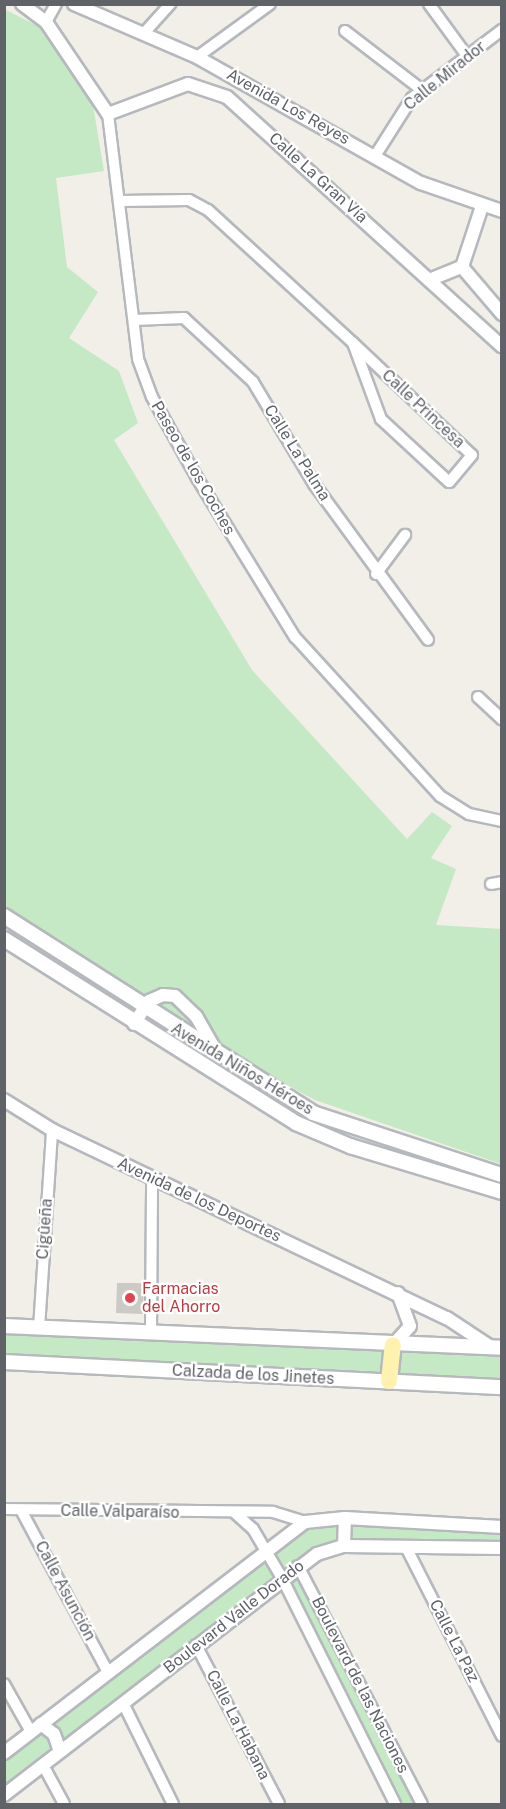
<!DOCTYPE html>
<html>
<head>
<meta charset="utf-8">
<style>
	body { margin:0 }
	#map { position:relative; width:506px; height:1809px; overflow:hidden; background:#f1efe8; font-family:"Public Sans",sans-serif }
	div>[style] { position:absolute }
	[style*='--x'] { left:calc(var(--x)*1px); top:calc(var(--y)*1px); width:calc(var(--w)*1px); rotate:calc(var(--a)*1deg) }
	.green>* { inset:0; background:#c5e8c5 }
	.building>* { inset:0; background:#cccac5 }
	.roads { filter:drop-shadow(2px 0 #b5b8bc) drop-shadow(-2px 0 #b5b8bc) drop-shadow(0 2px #b5b8bc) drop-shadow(0 -2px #b5b8bc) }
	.minor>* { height:10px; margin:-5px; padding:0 5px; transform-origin:5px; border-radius:5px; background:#fff }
	.tertiary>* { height:12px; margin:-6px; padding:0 6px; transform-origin:6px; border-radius:6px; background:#fff }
	.secondary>* { height:14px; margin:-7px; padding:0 7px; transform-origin:7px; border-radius:7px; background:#fff }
	.primary>* { height:16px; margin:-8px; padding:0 8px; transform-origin:8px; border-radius:8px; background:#fff2af }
	.dots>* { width:16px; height:16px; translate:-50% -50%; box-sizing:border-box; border:3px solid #fff; border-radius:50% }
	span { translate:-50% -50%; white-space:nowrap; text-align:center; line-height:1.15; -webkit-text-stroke:4.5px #fff; paint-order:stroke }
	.street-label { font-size:16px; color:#5f6368 }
	.health-label { font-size:16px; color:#be3a42 }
	.left { translate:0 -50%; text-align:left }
	.frame { position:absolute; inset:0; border:6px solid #5f6368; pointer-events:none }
</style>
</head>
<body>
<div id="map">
	<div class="green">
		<i style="clip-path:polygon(4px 9px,42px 28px,93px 105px,104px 171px,56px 178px,67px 267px,98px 292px,69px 338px,119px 371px,138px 423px,114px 440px,252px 670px,407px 839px,432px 812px,452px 826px,431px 858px,456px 869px,436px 925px,501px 929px,501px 1164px,315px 1100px,214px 1045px,5px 907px)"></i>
		<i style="clip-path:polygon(5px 1329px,501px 1349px,501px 1386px,5px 1361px)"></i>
		<i style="clip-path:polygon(306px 1522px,501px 1528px,501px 1547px,327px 1548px,5px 1794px,5px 1753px)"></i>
		<i style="clip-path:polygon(300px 1570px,422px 1804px,396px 1804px,284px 1582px)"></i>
	</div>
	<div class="building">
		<i style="clip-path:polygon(117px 1283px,144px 1283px,143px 1314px,116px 1313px)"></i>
	</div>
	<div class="roads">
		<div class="minor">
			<i style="--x:429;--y:4;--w:64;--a:53.8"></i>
			<i style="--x:46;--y:22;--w:21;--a:-61"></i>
			<i style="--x:345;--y:31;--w:97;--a:37.5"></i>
			<i style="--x:145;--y:32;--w:38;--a:-48"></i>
			<i style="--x:197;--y:57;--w:90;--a:-36"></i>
			<i style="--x:108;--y:114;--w:247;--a:83"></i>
			<i style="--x:138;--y:359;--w:40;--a:69.8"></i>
			<i style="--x:152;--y:397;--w:93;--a:60.9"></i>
			<i style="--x:197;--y:478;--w:187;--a:58.4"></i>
			<i style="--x:295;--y:637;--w:215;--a:47.6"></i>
			<i style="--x:440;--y:796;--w:34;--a:32"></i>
			<i style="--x:469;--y:814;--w:34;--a:12"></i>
			<i style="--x:375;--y:156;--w:69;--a:-57.5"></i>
			<i style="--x:412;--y:98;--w:113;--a:-37.1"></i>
			<i style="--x:121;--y:201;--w:68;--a:-0.8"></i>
			<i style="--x:189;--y:200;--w:21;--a:28"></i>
			<i style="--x:208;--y:210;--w:197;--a:42.5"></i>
			<i style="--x:353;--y:343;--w:163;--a:43.3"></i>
			<i style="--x:472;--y:455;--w:35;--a:130"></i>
			<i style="--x:449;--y:482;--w:93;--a:-137.2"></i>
			<i style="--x:381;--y:419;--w:81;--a:-110.2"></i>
			<i style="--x:134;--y:320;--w:50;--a:-2.3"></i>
			<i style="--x:184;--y:318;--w:94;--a:42.8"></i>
			<i style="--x:253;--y:382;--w:119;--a:59.1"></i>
			<i style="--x:314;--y:484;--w:193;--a:53.8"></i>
			<i style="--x:376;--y:574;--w:49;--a:-53.4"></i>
			<i style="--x:478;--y:697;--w:33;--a:43"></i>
			<i style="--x:491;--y:884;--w:11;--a:-10"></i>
			<i style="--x:39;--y:1328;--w:198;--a:-86.2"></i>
			<i style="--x:151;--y:1333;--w:155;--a:-89.6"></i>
			<i style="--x:4;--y:1509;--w:269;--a:0.6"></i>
			<i style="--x:273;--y:1512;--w:34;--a:17"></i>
			<i style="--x:21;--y:1510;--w:184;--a:61.8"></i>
			<i style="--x:235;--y:1513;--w:24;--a:42"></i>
			<i style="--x:253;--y:1529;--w:57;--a:59.4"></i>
			<i style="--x:282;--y:1578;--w:253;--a:63.4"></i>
			<i style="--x:406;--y:1547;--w:212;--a:63.1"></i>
			<i style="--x:298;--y:1566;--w:268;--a:62.5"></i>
			<i style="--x:196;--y:1645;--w:179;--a:62.4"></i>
			<i style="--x:4;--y:1684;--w:55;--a:60.6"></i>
			<i style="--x:123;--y:1703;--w:113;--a:63.7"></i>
			<i style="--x:43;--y:1765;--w:44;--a:61.7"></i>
		</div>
		<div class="tertiary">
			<i style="--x:22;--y:4;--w:30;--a:37"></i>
			<i style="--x:46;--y:22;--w:111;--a:56"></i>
			<i style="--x:108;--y:114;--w:85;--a:-20.6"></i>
			<i style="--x:188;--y:84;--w:41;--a:18.4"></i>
			<i style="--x:227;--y:97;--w:371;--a:42.2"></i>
			<i style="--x:74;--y:4;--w:134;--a:23.3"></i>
			<i style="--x:197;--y:57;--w:257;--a:29.4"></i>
			<i style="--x:421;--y:183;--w:86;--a:19.1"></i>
			<i style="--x:462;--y:267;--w:62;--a:49.6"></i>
			<i style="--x:429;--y:280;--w:35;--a:-22"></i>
			<i style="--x:462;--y:267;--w:64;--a:-71.8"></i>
			<i style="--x:134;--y:1024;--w:27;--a:-57"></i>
			<i style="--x:149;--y:1001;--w:15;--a:-23"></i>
			<i style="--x:163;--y:995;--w:12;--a:5"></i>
			<i style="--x:175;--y:996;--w:29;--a:44"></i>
			<i style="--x:196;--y:1016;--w:40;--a:60.3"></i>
			<i style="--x:4;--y:1100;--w:57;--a:32"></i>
			<i style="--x:52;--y:1130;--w:437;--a:25.5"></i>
			<i style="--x:447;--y:1318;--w:53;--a:33.4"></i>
			<i style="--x:393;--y:1345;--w:25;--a:-48"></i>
			<i style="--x:410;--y:1326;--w:35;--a:-110"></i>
			<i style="--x:344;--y:1546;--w:28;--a:-88"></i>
			<i style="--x:41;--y:1724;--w:16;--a:38"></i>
			<i style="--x:54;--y:1734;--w:18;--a:71"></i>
			<i style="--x:4;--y:1753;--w:379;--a:-37.5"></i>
			<i style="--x:305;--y:1522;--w:40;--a:-5.7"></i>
			<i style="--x:345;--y:1518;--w:157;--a:3.3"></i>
			<i style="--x:4;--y:1795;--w:395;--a:-37.6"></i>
			<i style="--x:317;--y:1554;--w:28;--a:-17"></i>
			<i style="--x:344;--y:1546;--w:158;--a:0.7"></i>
		</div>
		<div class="secondary">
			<i style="--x:4;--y:916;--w:366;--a:32.5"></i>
			<i style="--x:313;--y:1113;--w:199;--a:18.2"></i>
			<i style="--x:4;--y:939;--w:345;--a:32.2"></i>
			<i style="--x:296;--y:1123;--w:59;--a:23.1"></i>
			<i style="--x:350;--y:1146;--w:159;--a:16.8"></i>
			<i style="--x:4;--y:1326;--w:498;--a:2.5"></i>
			<i style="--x:4;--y:1362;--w:499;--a:2.9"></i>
		</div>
		<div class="primary">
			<i style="--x:389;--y:1381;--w:36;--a:-84"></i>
		</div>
	</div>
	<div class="dots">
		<i style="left:130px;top:1298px;background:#e0444e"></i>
	</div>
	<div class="street-label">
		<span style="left:445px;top:76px;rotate:-39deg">Calle Mirador</span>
		<span style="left:288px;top:107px;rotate:29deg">Avenida Los Reyes</span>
		<span style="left:318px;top:178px;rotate:42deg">Calle La Gran Vía</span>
		<span style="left:423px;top:409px;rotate:43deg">Calle Princesa</span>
		<span style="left:297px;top:453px;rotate:58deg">Calle La Palma</span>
		<span style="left:193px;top:468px;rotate:60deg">Paseo de los Coches</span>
		<span style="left:242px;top:1069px;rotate:31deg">Avenida Niños Héroes</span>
		<span style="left:199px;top:1200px;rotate:25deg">Avenida de los Deportes</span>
		<span style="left:45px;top:1229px;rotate:-86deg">Cigûeña</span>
		<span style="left:253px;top:1375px;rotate:3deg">Calzada de los Jinetes</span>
		<span style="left:120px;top:1512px;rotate:1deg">Calle Valparaíso</span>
		<span style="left:65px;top:1591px;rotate:62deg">Calle Asunción</span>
		<span style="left:234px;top:1617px;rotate:-38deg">Boulevard Valle Dorado</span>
		<span style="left:454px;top:1641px;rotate:63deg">Calle La Paz</span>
		<span style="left:360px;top:1685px;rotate:63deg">Boulevard de las Naciones</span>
		<span style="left:238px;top:1725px;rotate:63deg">Calle La Habana</span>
	</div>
	<div class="health-label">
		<span class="left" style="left:142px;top:1298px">Farmacias<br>del Ahorro</span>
	</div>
	<div class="frame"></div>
</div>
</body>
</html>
